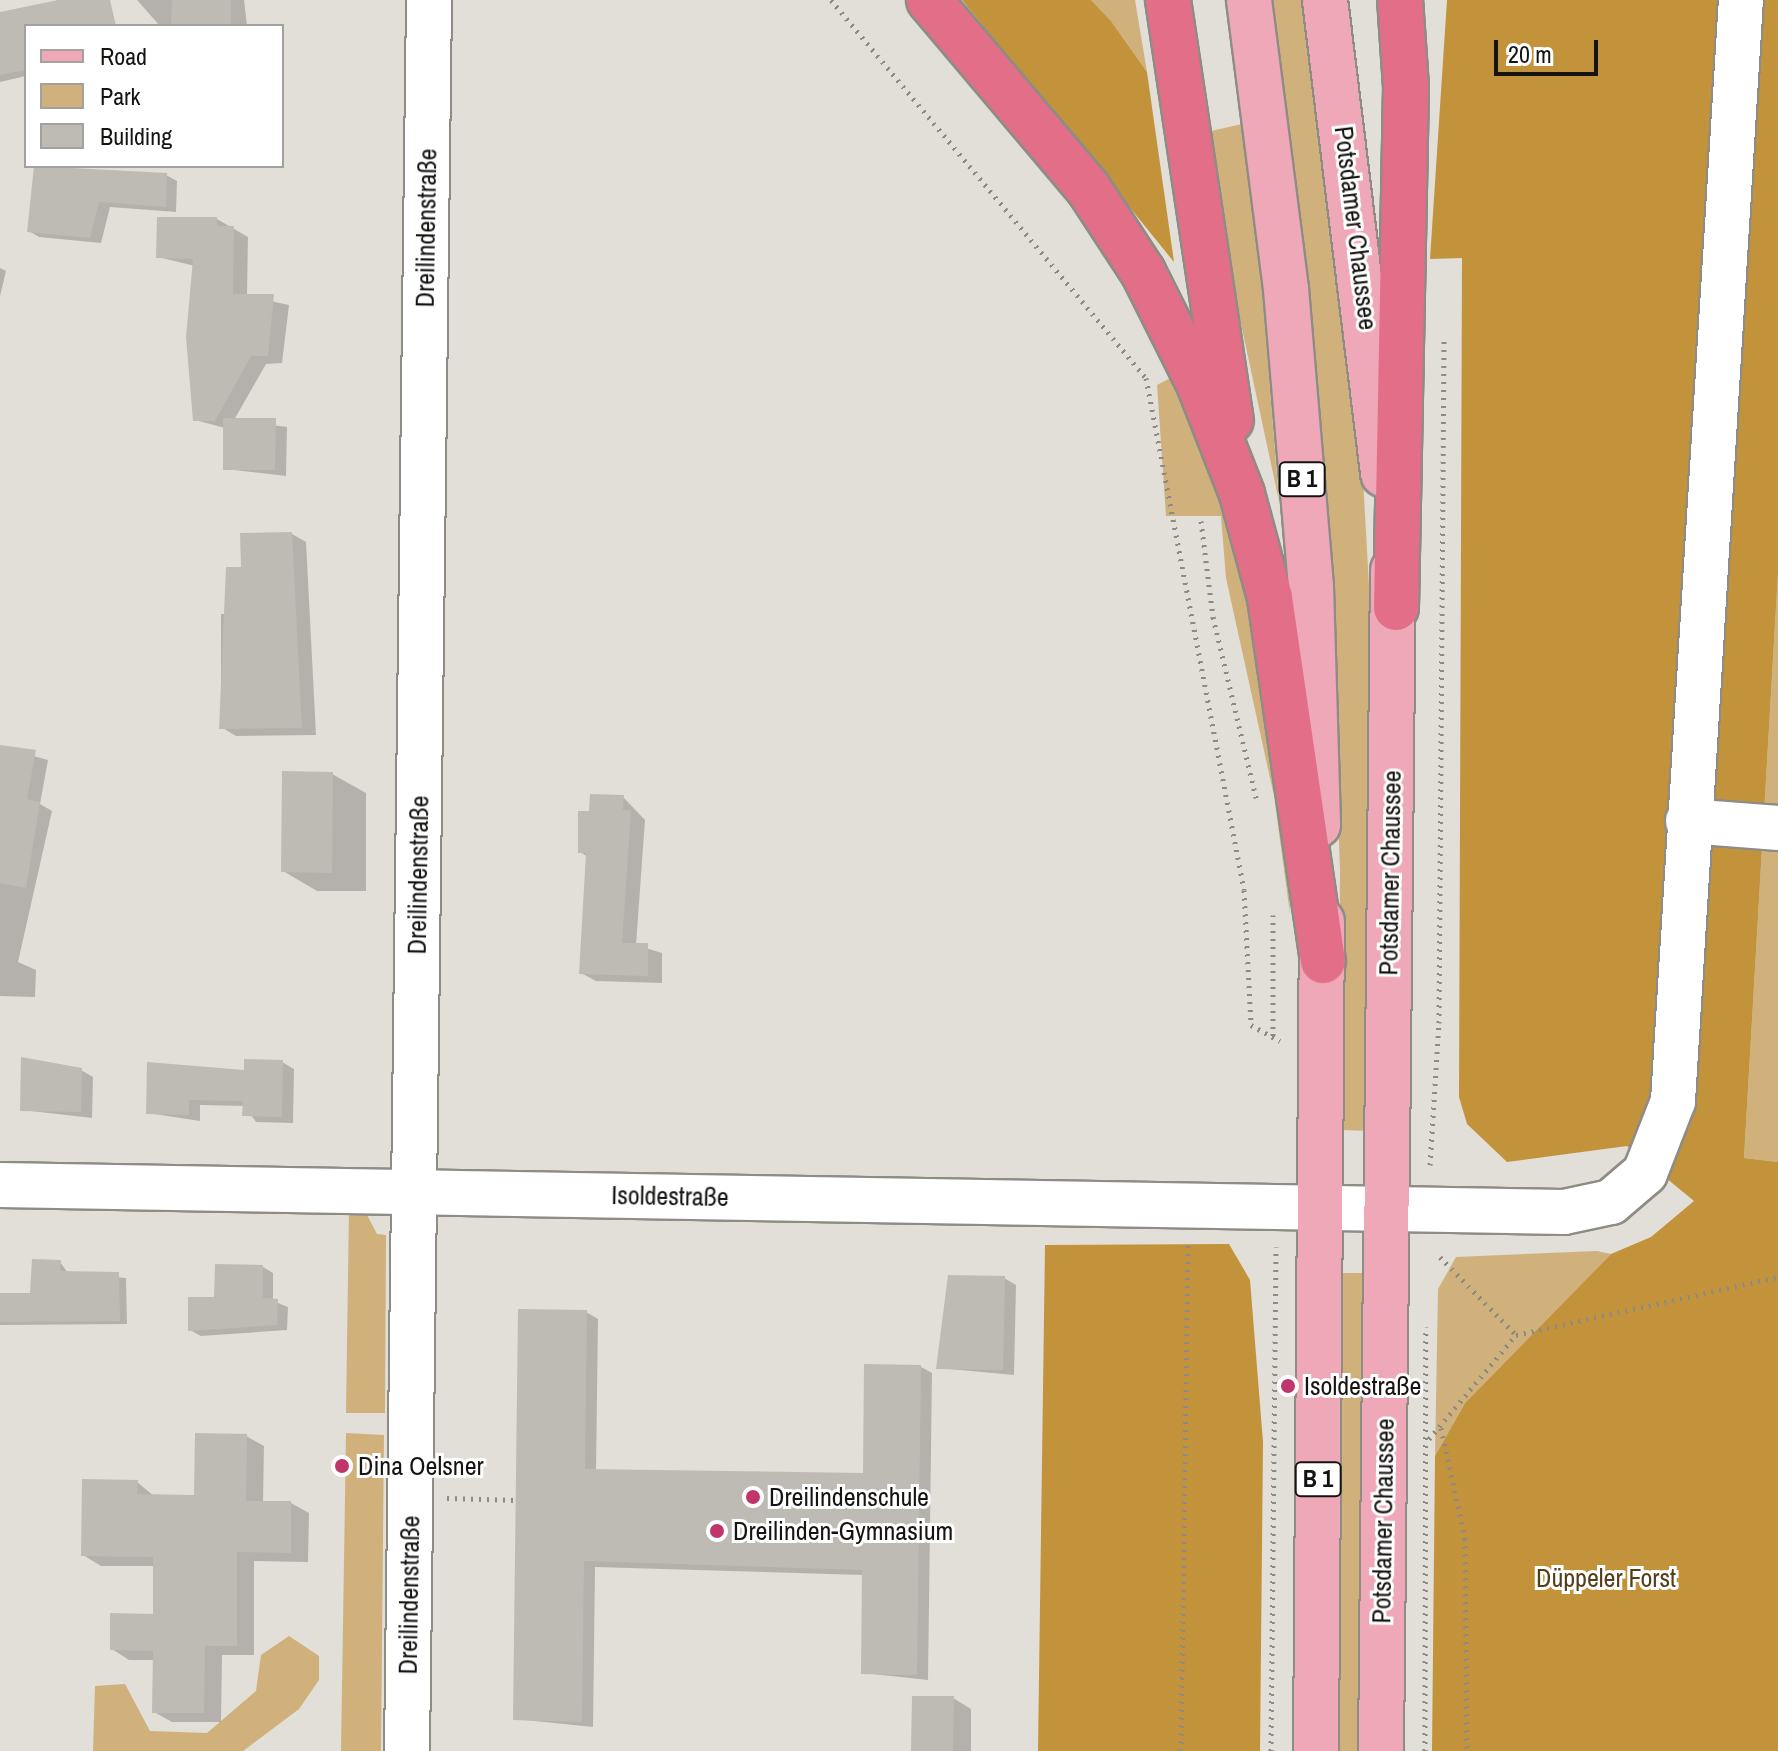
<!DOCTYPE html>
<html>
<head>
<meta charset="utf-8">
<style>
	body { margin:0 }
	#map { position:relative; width:1778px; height:1751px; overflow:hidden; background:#e2ded8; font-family:"Archivo Narrow",sans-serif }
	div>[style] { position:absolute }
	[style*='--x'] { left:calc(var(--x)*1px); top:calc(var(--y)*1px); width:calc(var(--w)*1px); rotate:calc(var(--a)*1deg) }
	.green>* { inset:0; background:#d0b17c }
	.forest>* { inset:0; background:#c3933b }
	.shadow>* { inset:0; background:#0003 }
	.building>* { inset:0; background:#bebbb5 }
	.path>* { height:5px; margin-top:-2.5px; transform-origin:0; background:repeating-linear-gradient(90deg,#8d8a85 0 2px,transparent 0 8px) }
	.roads { filter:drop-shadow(2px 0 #8f8c86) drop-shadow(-2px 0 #8f8c86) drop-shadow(0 2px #8f8c86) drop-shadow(0 -2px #8f8c86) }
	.minor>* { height:44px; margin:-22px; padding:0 22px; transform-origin:22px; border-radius:22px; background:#fff }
	.major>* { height:44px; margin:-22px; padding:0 22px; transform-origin:22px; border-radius:22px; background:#eea8b8 }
	.highway>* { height:44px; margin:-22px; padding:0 22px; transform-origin:22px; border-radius:22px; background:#e36e88 }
	.dots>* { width:22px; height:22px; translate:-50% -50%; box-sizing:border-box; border:4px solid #fff; border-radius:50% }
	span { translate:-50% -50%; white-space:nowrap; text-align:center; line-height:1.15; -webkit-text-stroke:6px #fff; paint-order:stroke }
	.shield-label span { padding:2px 6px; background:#fff; border:2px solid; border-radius:6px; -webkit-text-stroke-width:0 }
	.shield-label { font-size:24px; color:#161412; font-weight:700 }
	.street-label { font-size:26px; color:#161412 }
	.poi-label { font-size:26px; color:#161412 }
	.left { translate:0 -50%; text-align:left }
	.park-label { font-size:26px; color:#523e19 }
	.legend { position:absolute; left:24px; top:24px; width:260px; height:144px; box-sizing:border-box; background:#fff; border:2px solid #a2a1a0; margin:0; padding:10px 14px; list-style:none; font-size:24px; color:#161412 }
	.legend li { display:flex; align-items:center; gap:16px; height:40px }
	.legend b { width:40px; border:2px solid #a2a1a0 }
	.scale { position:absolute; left:1494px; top:40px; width:104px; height:36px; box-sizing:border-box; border:4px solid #161412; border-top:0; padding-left:10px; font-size:24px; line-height:28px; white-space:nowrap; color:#161412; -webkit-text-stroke:6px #fff; paint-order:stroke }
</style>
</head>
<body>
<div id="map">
	<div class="green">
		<i style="clip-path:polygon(1091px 0,1135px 0,1147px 72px,1111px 21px)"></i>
		<i style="clip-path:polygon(1266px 0,1309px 0,1361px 443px,1374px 675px,1370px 1131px,1339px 1130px,1340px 870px,1328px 546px,1298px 222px)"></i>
		<i style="clip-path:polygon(1242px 124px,1261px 275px,1279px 501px,1229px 268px,1211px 131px)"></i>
		<i style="clip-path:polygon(1176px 375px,1249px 579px,1288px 836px,1290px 914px,1274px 796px,1226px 578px,1221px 516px,1166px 516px,1157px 385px)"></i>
		<i style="clip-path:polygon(1778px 573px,1778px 1162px,1744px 1158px)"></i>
		<i style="clip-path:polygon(349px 1207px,365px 1211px,377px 1234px,386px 1235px,385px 1413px,346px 1413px)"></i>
		<i style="clip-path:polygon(1597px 1251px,1611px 1254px,1465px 1403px,1435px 1456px,1438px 1289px,1456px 1257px)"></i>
		<i style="clip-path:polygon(1337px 1273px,1368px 1273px,1364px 1751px,1332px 1751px)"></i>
		<i style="clip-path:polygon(346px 1433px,384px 1435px,381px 1751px,341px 1751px)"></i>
		<i style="clip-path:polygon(289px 1636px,319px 1656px,319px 1680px,299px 1709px,243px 1751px,93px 1751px,95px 1686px,125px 1684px,150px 1731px,207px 1733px,256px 1691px,261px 1655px)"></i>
	</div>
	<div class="forest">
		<i style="clip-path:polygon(962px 0,1091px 0,1111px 21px,1147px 72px,1174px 262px)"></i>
		<i style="clip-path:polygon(1447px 0,1778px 0,1778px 573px,1744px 1158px,1778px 1162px,1778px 1751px,1432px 1751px,1435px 1456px,1465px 1403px,1611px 1254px,1651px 1237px,1694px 1201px,1627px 1146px,1507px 1162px,1467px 1124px,1459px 1097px,1462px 258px,1430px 259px)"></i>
		<i style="clip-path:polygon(1229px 1244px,1250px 1280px,1263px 1442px,1260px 1751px,1038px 1751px,1045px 1245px)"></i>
	</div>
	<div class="shadow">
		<i style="clip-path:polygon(60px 0,90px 0,108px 26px,26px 26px,26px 76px,0 82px,0 14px)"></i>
		<i style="clip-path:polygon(137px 0,244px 0,247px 26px,160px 26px)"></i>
		<i style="clip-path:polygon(36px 168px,166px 175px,177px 181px,176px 212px,110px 207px,101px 243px,39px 237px,29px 231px)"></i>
		<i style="clip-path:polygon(217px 219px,248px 237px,247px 296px,289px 305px,282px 363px,266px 364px,234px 420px,287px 427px,286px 476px,225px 469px,225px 428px,195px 420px,195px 266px,158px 257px)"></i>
		<i style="clip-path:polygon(0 268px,6px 271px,0 296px)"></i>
		<i style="clip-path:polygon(292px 534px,306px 542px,316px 735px,236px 736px,221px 727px,221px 614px,229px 614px,243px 569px)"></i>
		<i style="clip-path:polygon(0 747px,48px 760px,40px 804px,52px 811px,18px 962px,36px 970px,35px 997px,0 996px)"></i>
		<i style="clip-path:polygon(332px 774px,366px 793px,366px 891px,317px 891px,283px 871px)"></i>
		<i style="clip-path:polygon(623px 797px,645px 820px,636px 945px,662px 953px,662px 983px,596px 981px,581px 973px,588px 857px,580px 852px,591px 813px)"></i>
		<i style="clip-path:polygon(282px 1062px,294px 1069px,293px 1123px,256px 1122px,245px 1106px,200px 1105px,200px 1121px,148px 1113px)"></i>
		<i style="clip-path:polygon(81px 1070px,93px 1077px,92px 1118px,22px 1110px)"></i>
		<i style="clip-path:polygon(60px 1262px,68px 1273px,126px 1278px,127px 1324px,0 1325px,0 1295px,32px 1296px)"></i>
		<i style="clip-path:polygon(263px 1267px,273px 1273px,273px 1301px,288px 1307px,287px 1330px,201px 1336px,190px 1330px,216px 1299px)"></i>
		<i style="clip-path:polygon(1004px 1278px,1016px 1285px,1014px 1375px,938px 1368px)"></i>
		<i style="clip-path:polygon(586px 1312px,598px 1319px,596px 1471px,865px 1475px,921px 1367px,932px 1373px,928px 1680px,863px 1673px,864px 1575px,595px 1567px,593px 1727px,515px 1719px)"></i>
		<i style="clip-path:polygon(246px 1436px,264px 1446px,263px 1503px,291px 1503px,309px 1513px,308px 1562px,254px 1561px,254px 1655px,222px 1655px,221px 1722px,172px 1722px,154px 1712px,155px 1660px,129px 1660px,112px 1649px,155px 1616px,155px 1566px,101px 1566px,83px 1555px,137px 1482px,155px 1497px,196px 1497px)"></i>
		<i style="clip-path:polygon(953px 1698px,971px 1709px,971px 1751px,913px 1751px)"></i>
	</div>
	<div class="building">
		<i style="clip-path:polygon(58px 0,110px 0,116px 26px,26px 26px,26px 70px,0 75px,0 12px)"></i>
		<i style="clip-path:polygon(172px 0,231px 0,231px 26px,171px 26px)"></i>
		<i style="clip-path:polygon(34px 166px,167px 173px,166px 207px,99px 202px,90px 238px,27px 232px)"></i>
		<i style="clip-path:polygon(157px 217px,217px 217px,217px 226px,234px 226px,233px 294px,274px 294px,268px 356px,251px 356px,215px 421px,193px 421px,186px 337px,193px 259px,156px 258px)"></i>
		<i style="clip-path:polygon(223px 418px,276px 418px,275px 470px,223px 470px)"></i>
		<i style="clip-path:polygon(292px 532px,302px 728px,219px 729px,226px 567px,241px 567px,240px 533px)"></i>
		<i style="clip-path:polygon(0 745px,36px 750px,27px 799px,40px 802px,26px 888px,0 883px)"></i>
		<i style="clip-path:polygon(282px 771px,333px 772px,332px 873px,281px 872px)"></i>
		<i style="clip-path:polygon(590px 794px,624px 795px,623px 810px,631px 810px,622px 943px,648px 943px,648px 976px,579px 974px,586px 853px,578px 853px,578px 811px,589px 811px)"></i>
		<i style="clip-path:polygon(21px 1057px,82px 1068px,81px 1112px,20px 1111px)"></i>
		<i style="clip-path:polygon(244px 1059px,283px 1060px,282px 1117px,242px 1116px,243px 1101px,189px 1100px,189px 1115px,146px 1114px,147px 1062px,244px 1070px)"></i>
		<i style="clip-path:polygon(32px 1259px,61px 1260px,60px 1271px,119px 1272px,120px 1321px,0 1322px,0 1293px,30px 1293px)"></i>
		<i style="clip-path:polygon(215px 1264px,263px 1265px,263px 1298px,278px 1299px,277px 1325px,188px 1331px,188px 1297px,214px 1297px)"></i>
		<i style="clip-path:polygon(948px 1275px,1005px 1276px,1003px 1370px,936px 1369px)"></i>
		<i style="clip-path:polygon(518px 1309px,587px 1310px,585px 1469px,863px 1473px,864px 1364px,921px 1365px,917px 1675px,861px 1674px,862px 1570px,584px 1561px,582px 1722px,513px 1720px)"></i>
		<i style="clip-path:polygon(195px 1433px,247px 1434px,246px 1501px,291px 1501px,291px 1553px,237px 1552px,237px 1646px,205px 1646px,204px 1713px,152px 1713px,153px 1651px,110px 1650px,110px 1613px,153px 1614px,153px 1557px,81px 1556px,82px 1479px,138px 1480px,137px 1494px,194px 1495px)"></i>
		<i style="clip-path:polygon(912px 1696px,954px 1696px,953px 1751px,911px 1751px)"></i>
	</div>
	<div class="path">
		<i style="--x:831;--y:0;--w:492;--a:50.2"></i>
		<i style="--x:1146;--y:378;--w:521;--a:79.16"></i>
		<i style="--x:1244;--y:890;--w:135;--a:87"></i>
		<i style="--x:1251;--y:1025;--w:33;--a:29"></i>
		<i style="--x:1201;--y:521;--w:97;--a:82.9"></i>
		<i style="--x:1213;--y:617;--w:186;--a:76.6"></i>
		<i style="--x:1273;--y:1036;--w:121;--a:-90"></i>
		<i style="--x:1430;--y:1165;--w:142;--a:-86.4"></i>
		<i style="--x:1439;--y:1023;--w:687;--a:-89.58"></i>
		<i style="--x:1440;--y:1257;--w:109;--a:45.7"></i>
		<i style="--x:1441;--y:1428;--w:113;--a:77.7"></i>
		<i style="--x:1465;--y:1538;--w:213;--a:89.5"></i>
		<i style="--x:1429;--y:1439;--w:136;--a:-50.1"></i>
		<i style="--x:1516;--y:1335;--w:268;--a:-12.5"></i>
		<i style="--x:447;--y:1498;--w:68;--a:1.7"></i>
		<i style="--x:1181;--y:1751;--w:509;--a:-89.21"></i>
		<i style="--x:1271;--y:1751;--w:504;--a:-89.43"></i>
		<i style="--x:1425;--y:1751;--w:424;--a:-89.9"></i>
	</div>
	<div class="roads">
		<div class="minor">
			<i style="--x:1688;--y:821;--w:90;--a:4.4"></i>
			<i style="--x:0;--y:1185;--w:1564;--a:0.99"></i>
			<i style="--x:1564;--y:1212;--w:48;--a:-12"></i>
			<i style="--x:1611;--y:1202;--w:45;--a:-40.5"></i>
			<i style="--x:1645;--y:1173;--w:77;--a:-68.7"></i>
			<i style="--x:1673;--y:1101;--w:1103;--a:-86.47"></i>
			<i style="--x:407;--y:1751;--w:1751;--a:-89.28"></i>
		</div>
		<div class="major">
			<i style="--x:1249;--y:0;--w:291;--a:82.7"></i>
			<i style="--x:1286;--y:289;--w:299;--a:85.2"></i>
			<i style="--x:1311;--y:587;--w:238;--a:88.3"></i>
			<i style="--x:1325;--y:0;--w:478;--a:83"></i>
			<i style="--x:1316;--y:1751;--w:830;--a:-89.59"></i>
			<i style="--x:1381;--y:1751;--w:1181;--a:-89.42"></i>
		</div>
		<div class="highway">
			<i style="--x:929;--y:0;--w:246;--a:49.8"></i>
			<i style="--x:1088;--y:188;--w:100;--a:56.8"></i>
			<i style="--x:1143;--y:272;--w:125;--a:63.4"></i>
			<i style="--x:1199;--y:384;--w:118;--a:68.6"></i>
			<i style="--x:1242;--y:494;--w:108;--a:74.9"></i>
			<i style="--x:1270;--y:598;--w:367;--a:81.7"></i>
			<i style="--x:1168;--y:0;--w:425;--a:81.5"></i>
			<i style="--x:1396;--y:608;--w:521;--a:-88.9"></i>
			<i style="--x:1406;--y:87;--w:87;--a:-93.9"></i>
		</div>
	</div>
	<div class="dots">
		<i style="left:1288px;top:1386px;background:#c0356a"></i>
		<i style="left:342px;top:1466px;background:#c0356a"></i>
		<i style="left:753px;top:1497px;background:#c0356a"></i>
		<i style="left:717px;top:1531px;background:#c0356a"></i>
	</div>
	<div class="shield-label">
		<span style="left:1302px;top:479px">B 1</span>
		<span style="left:1318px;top:1479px">B 1</span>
	</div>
	<div class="street-label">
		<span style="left:426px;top:228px;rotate:-89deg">Dreilindenstraße</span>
		<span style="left:1356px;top:228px;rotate:83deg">Potsdamer Chaussee</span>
		<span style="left:1390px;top:873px;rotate:-89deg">Potsdamer Chaussee</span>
		<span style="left:418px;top:875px;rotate:-89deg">Dreilindenstraße</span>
		<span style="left:670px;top:1196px;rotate:1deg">Isoldestraße</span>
		<span style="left:1383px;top:1521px;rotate:-89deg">Potsdamer Chaussee</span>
		<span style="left:409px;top:1595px;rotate:-89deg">Dreilindenstraße</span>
	</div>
	<div class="poi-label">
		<span class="left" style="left:1304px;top:1386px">Isoldestraße</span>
		<span class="left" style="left:358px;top:1466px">Dina Oelsner</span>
		<span class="left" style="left:769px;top:1497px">Dreilindenschule</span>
		<span class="left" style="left:733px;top:1531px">Dreilinden-Gymnasium</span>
	</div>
	<div class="park-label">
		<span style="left:1606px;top:1578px">Düppeler Forst</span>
	</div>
	<ul class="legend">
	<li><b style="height:10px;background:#eea8b8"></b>Road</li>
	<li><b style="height:22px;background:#d0b17c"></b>Park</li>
	<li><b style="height:22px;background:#bebbb5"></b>Building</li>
	</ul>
	<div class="scale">20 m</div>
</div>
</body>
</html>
